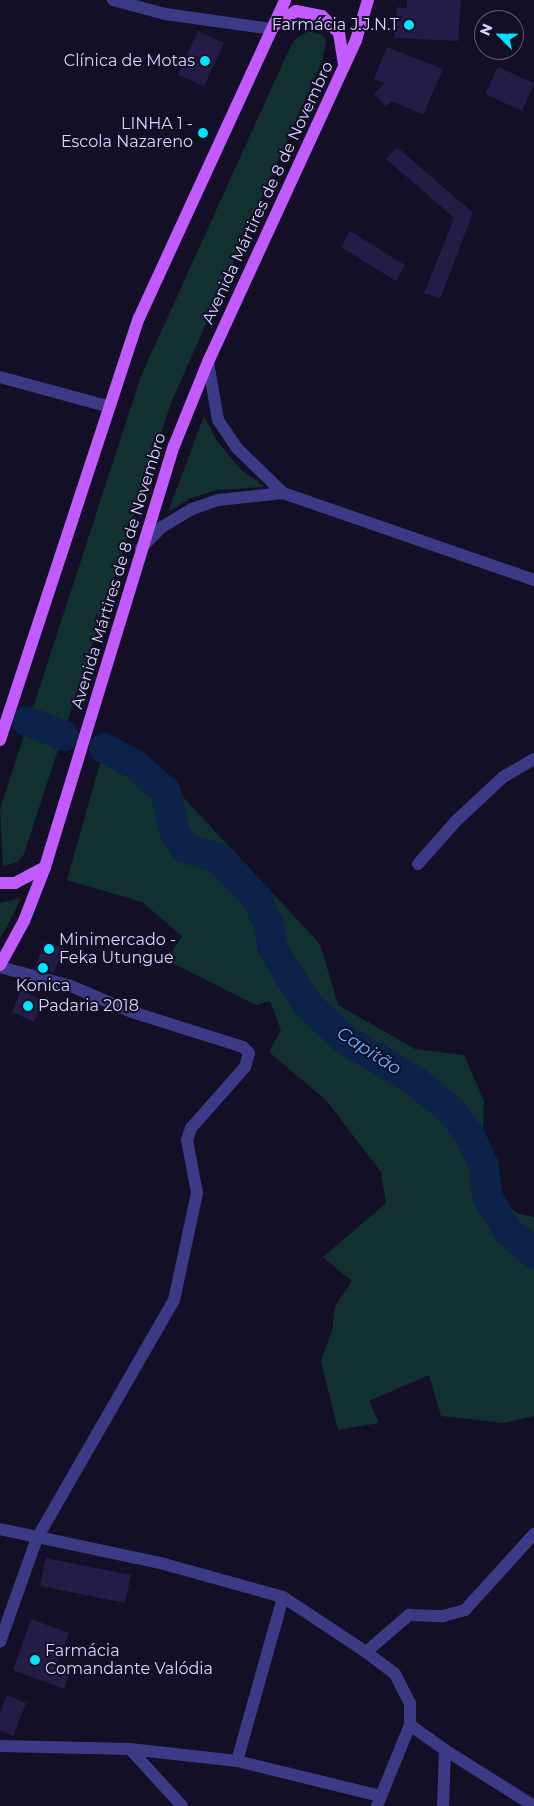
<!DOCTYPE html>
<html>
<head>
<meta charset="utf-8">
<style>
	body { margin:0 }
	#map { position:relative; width:534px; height:1806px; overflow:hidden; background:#130f26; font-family:Montserrat,sans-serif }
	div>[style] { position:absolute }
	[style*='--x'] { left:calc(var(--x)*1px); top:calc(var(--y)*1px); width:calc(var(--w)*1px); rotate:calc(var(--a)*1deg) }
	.green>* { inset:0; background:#12302f }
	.river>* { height:30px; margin:-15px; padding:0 15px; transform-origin:15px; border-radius:15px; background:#0c2248 }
	.building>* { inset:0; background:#241b47 }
	.minor>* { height:12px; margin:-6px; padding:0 6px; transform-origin:6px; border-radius:6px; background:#3d3a85 }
	.tertiary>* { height:12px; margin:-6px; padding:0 6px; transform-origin:6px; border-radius:6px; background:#3d3a85 }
	.primary>* { height:12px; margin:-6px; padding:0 6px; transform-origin:6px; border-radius:6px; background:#c25bff }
	.dots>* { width:14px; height:14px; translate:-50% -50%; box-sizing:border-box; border:2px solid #130f26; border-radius:50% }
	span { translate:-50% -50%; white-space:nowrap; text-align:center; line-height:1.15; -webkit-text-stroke:4px #130f26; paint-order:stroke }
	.poi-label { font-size:16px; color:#d9d4ff }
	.right { translate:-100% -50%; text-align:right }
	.left { translate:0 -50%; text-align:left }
	.street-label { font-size:16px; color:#d9d4ff }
	.water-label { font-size:18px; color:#62b6ff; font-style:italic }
	.north { position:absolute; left:474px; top:10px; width:50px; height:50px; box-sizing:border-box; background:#130f26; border:1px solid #625e7d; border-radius:50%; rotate:293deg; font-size:14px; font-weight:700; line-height:20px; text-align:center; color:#d9d4ff }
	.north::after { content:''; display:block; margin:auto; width:18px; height:22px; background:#00e5ff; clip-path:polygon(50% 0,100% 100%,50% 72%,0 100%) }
</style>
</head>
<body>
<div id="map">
	<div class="green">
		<i style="clip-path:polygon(308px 31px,322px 35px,326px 40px,323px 59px,171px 403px,24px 854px,18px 862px,3px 866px,0 809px,141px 376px,287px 54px,294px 40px)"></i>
		<i style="clip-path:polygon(204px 416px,217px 441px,240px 469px,265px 487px,216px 490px,191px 498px,168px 512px)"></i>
		<i style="clip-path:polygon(108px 735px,179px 786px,183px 797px,320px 944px,338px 1005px,415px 1049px,464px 1055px,484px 1101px,483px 1142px,496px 1193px,517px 1213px,534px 1217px,534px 1416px,504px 1423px,441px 1416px,429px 1375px,369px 1401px,379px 1423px,338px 1430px,321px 1361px,332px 1330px,335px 1306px,352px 1281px,323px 1257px,386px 1203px,381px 1172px,326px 1100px,269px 1052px,281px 1030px,270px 1001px,256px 1005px,167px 960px,182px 936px,142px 902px,67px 880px)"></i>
		<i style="clip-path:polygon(21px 898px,9px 923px,0 938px,0 903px)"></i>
	</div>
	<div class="river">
		<i style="--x:27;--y:721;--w:40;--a:22"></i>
		<i style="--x:104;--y:748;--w:34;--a:28"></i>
		<i style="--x:134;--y:764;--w:41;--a:41.1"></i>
		<i style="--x:165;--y:791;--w:43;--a:76.6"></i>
		<i style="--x:175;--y:833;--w:18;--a:56"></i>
		<i style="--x:185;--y:848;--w:34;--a:17"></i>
		<i style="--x:217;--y:858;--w:55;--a:45"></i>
		<i style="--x:256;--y:897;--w:31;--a:65"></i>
		<i style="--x:269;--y:925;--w:24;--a:81"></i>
		<i style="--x:273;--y:949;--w:66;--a:58"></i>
		<i style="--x:308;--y:1005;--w:52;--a:42.6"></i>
		<i style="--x:346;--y:1040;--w:80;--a:30.7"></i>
		<i style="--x:415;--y:1081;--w:46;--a:38.9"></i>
		<i style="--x:451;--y:1110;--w:34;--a:54"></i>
		<i style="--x:471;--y:1138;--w:31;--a:65"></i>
		<i style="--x:484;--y:1166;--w:30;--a:84"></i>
		<i style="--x:487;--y:1196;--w:41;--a:59"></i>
		<i style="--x:508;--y:1231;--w:35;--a:41"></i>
	</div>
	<div class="building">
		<i style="clip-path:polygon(407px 0,461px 0,458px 41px,394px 38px,397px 7px,407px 8px)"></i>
		<i style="clip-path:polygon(198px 31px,224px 43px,204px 86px,178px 75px)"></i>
		<i style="clip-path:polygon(387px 47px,443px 69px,423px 115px,392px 101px,386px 106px,374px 94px,385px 83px,374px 79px)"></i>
		<i style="clip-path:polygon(498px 67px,534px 83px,522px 111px,485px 94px)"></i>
		<i style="clip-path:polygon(397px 147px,473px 213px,440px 299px,424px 293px,454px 218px,386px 159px)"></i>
		<i style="clip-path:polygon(350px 231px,405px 265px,396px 281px,341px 247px)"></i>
		<i style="clip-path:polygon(45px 941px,63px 948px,54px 973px,35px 968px)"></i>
		<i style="clip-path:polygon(21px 990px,44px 1001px,34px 1022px,12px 1012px)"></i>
		<i style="clip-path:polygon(46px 1558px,131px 1575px,125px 1603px,40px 1586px)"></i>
		<i style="clip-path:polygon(31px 1619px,69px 1633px,58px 1662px,72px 1667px,64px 1689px,13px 1670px)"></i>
		<i style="clip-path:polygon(7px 1695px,26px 1703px,13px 1736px,0 1730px,0 1712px)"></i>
	</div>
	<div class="minor">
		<i style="--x:113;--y:0;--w:54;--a:15.1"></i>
		<i style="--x:165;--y:14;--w:108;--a:8"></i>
		<i style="--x:0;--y:377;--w:111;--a:15.2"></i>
		<i style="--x:418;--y:864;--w:57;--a:-48.5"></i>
		<i style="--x:456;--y:821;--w:64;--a:-43.1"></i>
		<i style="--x:503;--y:777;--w:36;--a:-30"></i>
		<i style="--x:0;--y:967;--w:73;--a:15"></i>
		<i style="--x:71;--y:986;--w:66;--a:23.1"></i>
		<i style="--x:132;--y:1012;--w:116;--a:17.5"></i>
		<i style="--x:243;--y:1047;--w:8;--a:45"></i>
		<i style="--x:249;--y:1053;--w:15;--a:106"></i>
		<i style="--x:245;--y:1067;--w:81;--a:131.5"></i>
		<i style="--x:191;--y:1128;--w:13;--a:108"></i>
		<i style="--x:187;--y:1140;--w:54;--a:79.3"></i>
		<i style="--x:197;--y:1193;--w:109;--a:102.1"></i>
		<i style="--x:174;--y:1300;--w:275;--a:119.9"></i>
		<i style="--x:37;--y:1538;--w:110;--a:109.6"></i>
		<i style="--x:0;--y:1529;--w:168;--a:12"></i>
		<i style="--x:164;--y:1564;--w:123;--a:15.5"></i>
		<i style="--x:283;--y:1597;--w:100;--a:33.5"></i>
		<i style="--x:366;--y:1652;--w:36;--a:37"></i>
		<i style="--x:395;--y:1674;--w:33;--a:63"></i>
		<i style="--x:410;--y:1703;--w:22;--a:90"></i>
		<i style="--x:410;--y:1725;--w:87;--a:112.2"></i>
		<i style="--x:366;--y:1652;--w:57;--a:-40.7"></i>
		<i style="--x:409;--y:1615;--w:34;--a:2"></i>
		<i style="--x:443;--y:1616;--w:23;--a:-15"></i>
		<i style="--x:465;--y:1610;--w:103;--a:-47.8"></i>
		<i style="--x:410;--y:1725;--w:43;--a:35.5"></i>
		<i style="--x:445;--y:1750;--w:56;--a:92"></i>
		<i style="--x:0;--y:1746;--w:130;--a:1.3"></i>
		<i style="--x:130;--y:1749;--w:77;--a:47.6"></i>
		<i style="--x:130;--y:1749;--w:108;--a:6.4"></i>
		<i style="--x:237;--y:1761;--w:148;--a:13.7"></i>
		<i style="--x:445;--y:1750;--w:105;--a:32.2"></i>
		<i style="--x:237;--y:1761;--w:170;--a:-74.3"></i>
	</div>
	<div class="tertiary">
		<i style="--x:208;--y:362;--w:59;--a:80.2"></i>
		<i style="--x:218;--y:420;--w:34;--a:56"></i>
		<i style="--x:237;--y:448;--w:64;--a:44.4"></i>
		<i style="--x:283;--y:493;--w:266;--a:19.1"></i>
		<i style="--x:141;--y:548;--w:30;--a:-45"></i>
		<i style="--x:162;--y:527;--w:35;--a:-31"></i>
		<i style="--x:192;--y:509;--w:28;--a:-19"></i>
		<i style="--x:218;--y:500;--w:65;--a:-6.1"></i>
	</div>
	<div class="primary">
		<i style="--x:275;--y:25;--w:25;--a:-34"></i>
		<i style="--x:296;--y:11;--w:26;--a:11"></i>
		<i style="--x:322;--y:16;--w:24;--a:45"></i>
		<i style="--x:339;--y:33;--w:33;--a:81"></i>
		<i style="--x:0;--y:740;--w:444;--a:-71.8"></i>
		<i style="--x:139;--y:318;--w:350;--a:-65.3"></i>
		<i style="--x:0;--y:883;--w:15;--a:0"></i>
		<i style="--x:15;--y:883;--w:34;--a:-28"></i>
		<i style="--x:0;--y:965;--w:50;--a:-61.4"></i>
		<i style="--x:24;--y:921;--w:58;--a:-68.7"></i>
		<i style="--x:45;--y:867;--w:440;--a:-73"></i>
		<i style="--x:174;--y:446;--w:91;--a:-68"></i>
		<i style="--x:208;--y:362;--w:354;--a:-65.3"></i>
		<i style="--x:356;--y:40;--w:42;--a:-73.3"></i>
	</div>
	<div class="dots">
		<i style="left:409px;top:25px;background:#00e5ff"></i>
		<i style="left:205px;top:61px;background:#00e5ff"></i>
		<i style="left:203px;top:133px;background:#00e5ff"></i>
		<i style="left:49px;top:949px;background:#00e5ff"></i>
		<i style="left:43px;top:968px;background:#00e5ff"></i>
		<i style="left:28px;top:1006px;background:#00e5ff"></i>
		<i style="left:35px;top:1660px;background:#00e5ff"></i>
	</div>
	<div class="poi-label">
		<span class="right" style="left:399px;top:25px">Farmácia J.J.N.T</span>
		<span class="right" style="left:195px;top:61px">Clínica de Motas</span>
		<span class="right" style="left:193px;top:133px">LINHA 1 -<br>Escola Nazareno</span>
		<span class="left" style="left:59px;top:949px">Minimercado -<br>Feka Utungue</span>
		<span style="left:43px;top:986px">Konica</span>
		<span class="left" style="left:38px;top:1006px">Padaria 2018</span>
		<span class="left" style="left:45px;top:1660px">Farmácia<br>Comandante Valódia</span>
	</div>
	<div class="street-label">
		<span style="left:268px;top:193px;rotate:-65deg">Avenida Mártires de 8 de Novembro</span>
		<span style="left:119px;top:571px;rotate:-73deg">Avenida Mártires de 8 de Novembro</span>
	</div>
	<div class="water-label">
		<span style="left:369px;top:1051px;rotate:33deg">Capitão</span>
	</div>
	<div class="north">N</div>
</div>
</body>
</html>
